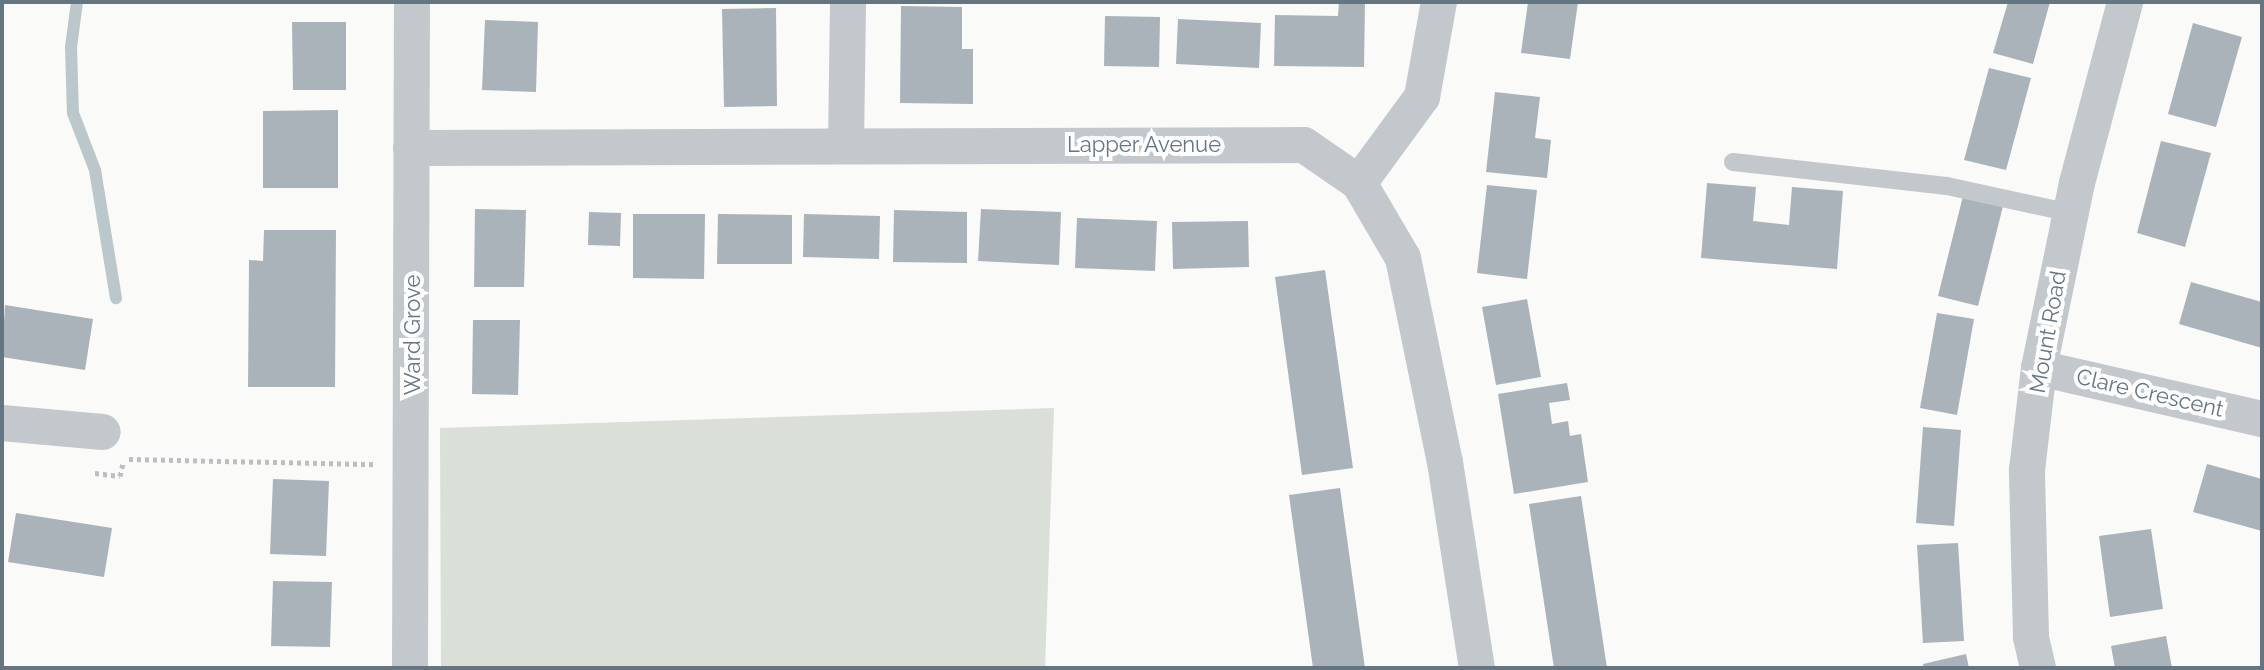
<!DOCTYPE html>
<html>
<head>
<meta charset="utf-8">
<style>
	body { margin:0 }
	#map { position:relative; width:2264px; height:670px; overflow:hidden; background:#fafaf8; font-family:Raleway,sans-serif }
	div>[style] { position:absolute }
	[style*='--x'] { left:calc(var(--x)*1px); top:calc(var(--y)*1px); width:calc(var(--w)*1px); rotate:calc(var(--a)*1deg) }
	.green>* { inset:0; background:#dadfd7 }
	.stream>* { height:12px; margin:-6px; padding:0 6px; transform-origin:6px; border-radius:6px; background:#bbc7cb }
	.building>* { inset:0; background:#aab3b9 }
	.path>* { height:5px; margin-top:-2.5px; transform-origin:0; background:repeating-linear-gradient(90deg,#bbbfc2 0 4px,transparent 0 8px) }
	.lane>* { height:18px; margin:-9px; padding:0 9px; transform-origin:9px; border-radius:9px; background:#c3c8cc }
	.street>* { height:36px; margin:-18px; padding:0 18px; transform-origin:18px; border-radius:18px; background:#c3c8cc }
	span { translate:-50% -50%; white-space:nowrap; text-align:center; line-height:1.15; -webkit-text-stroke:8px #fff; paint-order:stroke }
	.street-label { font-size:22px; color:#657683 }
	.frame { position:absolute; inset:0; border:4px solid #657683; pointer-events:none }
</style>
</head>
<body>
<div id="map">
	<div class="green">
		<i style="clip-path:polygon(1054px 408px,1045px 668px,441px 668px,440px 428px)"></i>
	</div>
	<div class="stream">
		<i style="--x:77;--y:2;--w:45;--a:97.6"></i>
		<i style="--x:71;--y:47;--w:66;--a:88.3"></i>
		<i style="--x:73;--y:113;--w:61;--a:68.9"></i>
		<i style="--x:95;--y:170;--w:130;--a:80.7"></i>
	</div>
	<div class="building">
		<i style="clip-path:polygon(1339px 2px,1365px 2px,1364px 67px,1274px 66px,1275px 15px,1338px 16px)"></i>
		<i style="clip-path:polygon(1528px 2px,1578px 2px,1570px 59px,1521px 53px)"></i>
		<i style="clip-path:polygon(2008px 2px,2050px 2px,2033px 64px,1993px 53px)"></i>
		<i style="clip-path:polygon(901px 6px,962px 7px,962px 49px,973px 49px,973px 104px,900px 103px)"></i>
		<i style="clip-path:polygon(776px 8px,777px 106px,724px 107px,722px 9px)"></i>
		<i style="clip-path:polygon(1105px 16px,1160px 17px,1159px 67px,1104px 66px)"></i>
		<i style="clip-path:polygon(1178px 19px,1261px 23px,1259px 68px,1176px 64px)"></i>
		<i style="clip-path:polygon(485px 20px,538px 22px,536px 92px,482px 90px)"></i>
		<i style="clip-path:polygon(292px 22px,346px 22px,346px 90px,293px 90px)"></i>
		<i style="clip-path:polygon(2193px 23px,2242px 37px,2216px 127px,2168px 114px)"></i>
		<i style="clip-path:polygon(1989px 68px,2031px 78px,2006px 170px,1964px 160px)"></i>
		<i style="clip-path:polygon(1495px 92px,1540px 97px,1535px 138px,1551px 140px,1547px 178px,1486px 172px)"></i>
		<i style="clip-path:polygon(338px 110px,338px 188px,263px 188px,263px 111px)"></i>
		<i style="clip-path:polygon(2161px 141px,2211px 153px,2185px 247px,2137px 233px)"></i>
		<i style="clip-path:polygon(1707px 183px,1756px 187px,1753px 221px,1789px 225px,1792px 187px,1843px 191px,1837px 269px,1701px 258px)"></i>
		<i style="clip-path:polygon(1487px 185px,1537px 190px,1527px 279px,1477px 273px)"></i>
		<i style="clip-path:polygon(1963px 196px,2003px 206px,1978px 306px,1938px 296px)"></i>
		<i style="clip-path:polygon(475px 209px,526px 210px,524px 287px,474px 287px)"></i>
		<i style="clip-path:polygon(981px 209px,1061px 212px,1059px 265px,978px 261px)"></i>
		<i style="clip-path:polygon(894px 210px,967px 212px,967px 263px,893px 262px)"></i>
		<i style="clip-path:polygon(589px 212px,621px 213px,620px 246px,588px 245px)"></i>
		<i style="clip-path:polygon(633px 214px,705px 214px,704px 279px,633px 278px)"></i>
		<i style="clip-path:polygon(718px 214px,792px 215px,792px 264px,717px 264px)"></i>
		<i style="clip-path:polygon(804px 214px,880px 216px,879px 259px,803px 257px)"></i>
		<i style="clip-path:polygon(1077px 218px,1157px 221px,1155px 271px,1075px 268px)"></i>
		<i style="clip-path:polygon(1248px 221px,1249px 267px,1173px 269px,1172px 222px)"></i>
		<i style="clip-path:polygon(264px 230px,336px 230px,335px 387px,248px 387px,249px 260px,263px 261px)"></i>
		<i style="clip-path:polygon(1325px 270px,1353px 468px,1302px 475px,1275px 277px)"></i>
		<i style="clip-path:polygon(2191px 282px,2262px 302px,2262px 348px,2179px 324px)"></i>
		<i style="clip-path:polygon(1527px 299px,1541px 377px,1496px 385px,1482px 307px)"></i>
		<i style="clip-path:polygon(5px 305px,93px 319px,85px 370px,2px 357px)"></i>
		<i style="clip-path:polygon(1937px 313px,1974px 319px,1957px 415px,1920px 408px)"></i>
		<i style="clip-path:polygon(473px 320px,520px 320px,518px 395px,472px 394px)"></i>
		<i style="clip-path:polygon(1567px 383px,1570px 400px,1549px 403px,1552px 424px,1568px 421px,1570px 436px,1581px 434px,1588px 482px,1514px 494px,1498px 394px)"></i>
		<i style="clip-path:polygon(1923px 427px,1961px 430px,1954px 526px,1916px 523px)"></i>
		<i style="clip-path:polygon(2207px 464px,2262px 479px,2262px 531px,2193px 512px)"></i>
		<i style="clip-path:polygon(273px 479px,329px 481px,326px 556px,270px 554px)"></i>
		<i style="clip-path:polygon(1340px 488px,1365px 668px,1313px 668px,1289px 495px)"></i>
		<i style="clip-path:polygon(1581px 496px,1607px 668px,1554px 668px,1529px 504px)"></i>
		<i style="clip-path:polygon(16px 513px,112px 528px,104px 577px,8px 562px)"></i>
		<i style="clip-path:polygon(2151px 529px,2163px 609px,2110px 617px,2099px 536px)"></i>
		<i style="clip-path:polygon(1958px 543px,1964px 641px,1923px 643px,1917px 545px)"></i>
		<i style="clip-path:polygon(273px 581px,332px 582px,330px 647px,271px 646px)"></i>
		<i style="clip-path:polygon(2166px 636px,2172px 668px,2115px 668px,2111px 646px)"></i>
		<i style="clip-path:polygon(1966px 654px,1969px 668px,1924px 668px,1923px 664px)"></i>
	</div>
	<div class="path">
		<i style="--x:129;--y:459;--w:246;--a:1.2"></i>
		<i style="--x:95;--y:473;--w:25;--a:7"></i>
		<i style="--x:120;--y:476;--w:13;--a:-77"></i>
	</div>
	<div class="lane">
		<i style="--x:1733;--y:162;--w:215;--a:6.4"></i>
		<i style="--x:1947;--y:186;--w:127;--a:12.3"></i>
	</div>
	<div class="street">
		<i style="--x:846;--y:146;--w:144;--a:-89.2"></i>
		<i style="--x:411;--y:148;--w:893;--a:-0.19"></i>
		<i style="--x:1304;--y:145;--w:67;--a:34.6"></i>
		<i style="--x:1359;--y:183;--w:87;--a:59.6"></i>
		<i style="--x:1403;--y:258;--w:208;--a:78.4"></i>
		<i style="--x:1445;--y:462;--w:208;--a:81.2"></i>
		<i style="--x:1359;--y:183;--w:107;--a:-53.8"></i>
		<i style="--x:1422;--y:97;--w:97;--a:-79.9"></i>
		<i style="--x:2039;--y:368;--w:229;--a:12.9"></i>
		<i style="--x:2;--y:423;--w:101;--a:5.1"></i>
		<i style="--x:410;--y:668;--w:666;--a:-89.83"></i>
		<i style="--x:2038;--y:668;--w:32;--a:-103"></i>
		<i style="--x:2031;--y:637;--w:167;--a:-91.4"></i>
		<i style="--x:2027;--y:470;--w:103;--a:-83.3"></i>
		<i style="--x:2039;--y:368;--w:189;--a:-78.4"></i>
		<i style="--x:2077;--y:183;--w:187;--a:-75.1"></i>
	</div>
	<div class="street-label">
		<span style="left:1144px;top:145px">Lapper Avenue</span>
		<span style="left:2048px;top:332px;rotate:-80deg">Mount Road</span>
		<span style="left:413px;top:335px;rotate:-90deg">Ward Grove</span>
		<span style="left:2150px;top:393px;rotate:13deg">Clare Crescent</span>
	</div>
	<div class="frame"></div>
</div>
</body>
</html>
